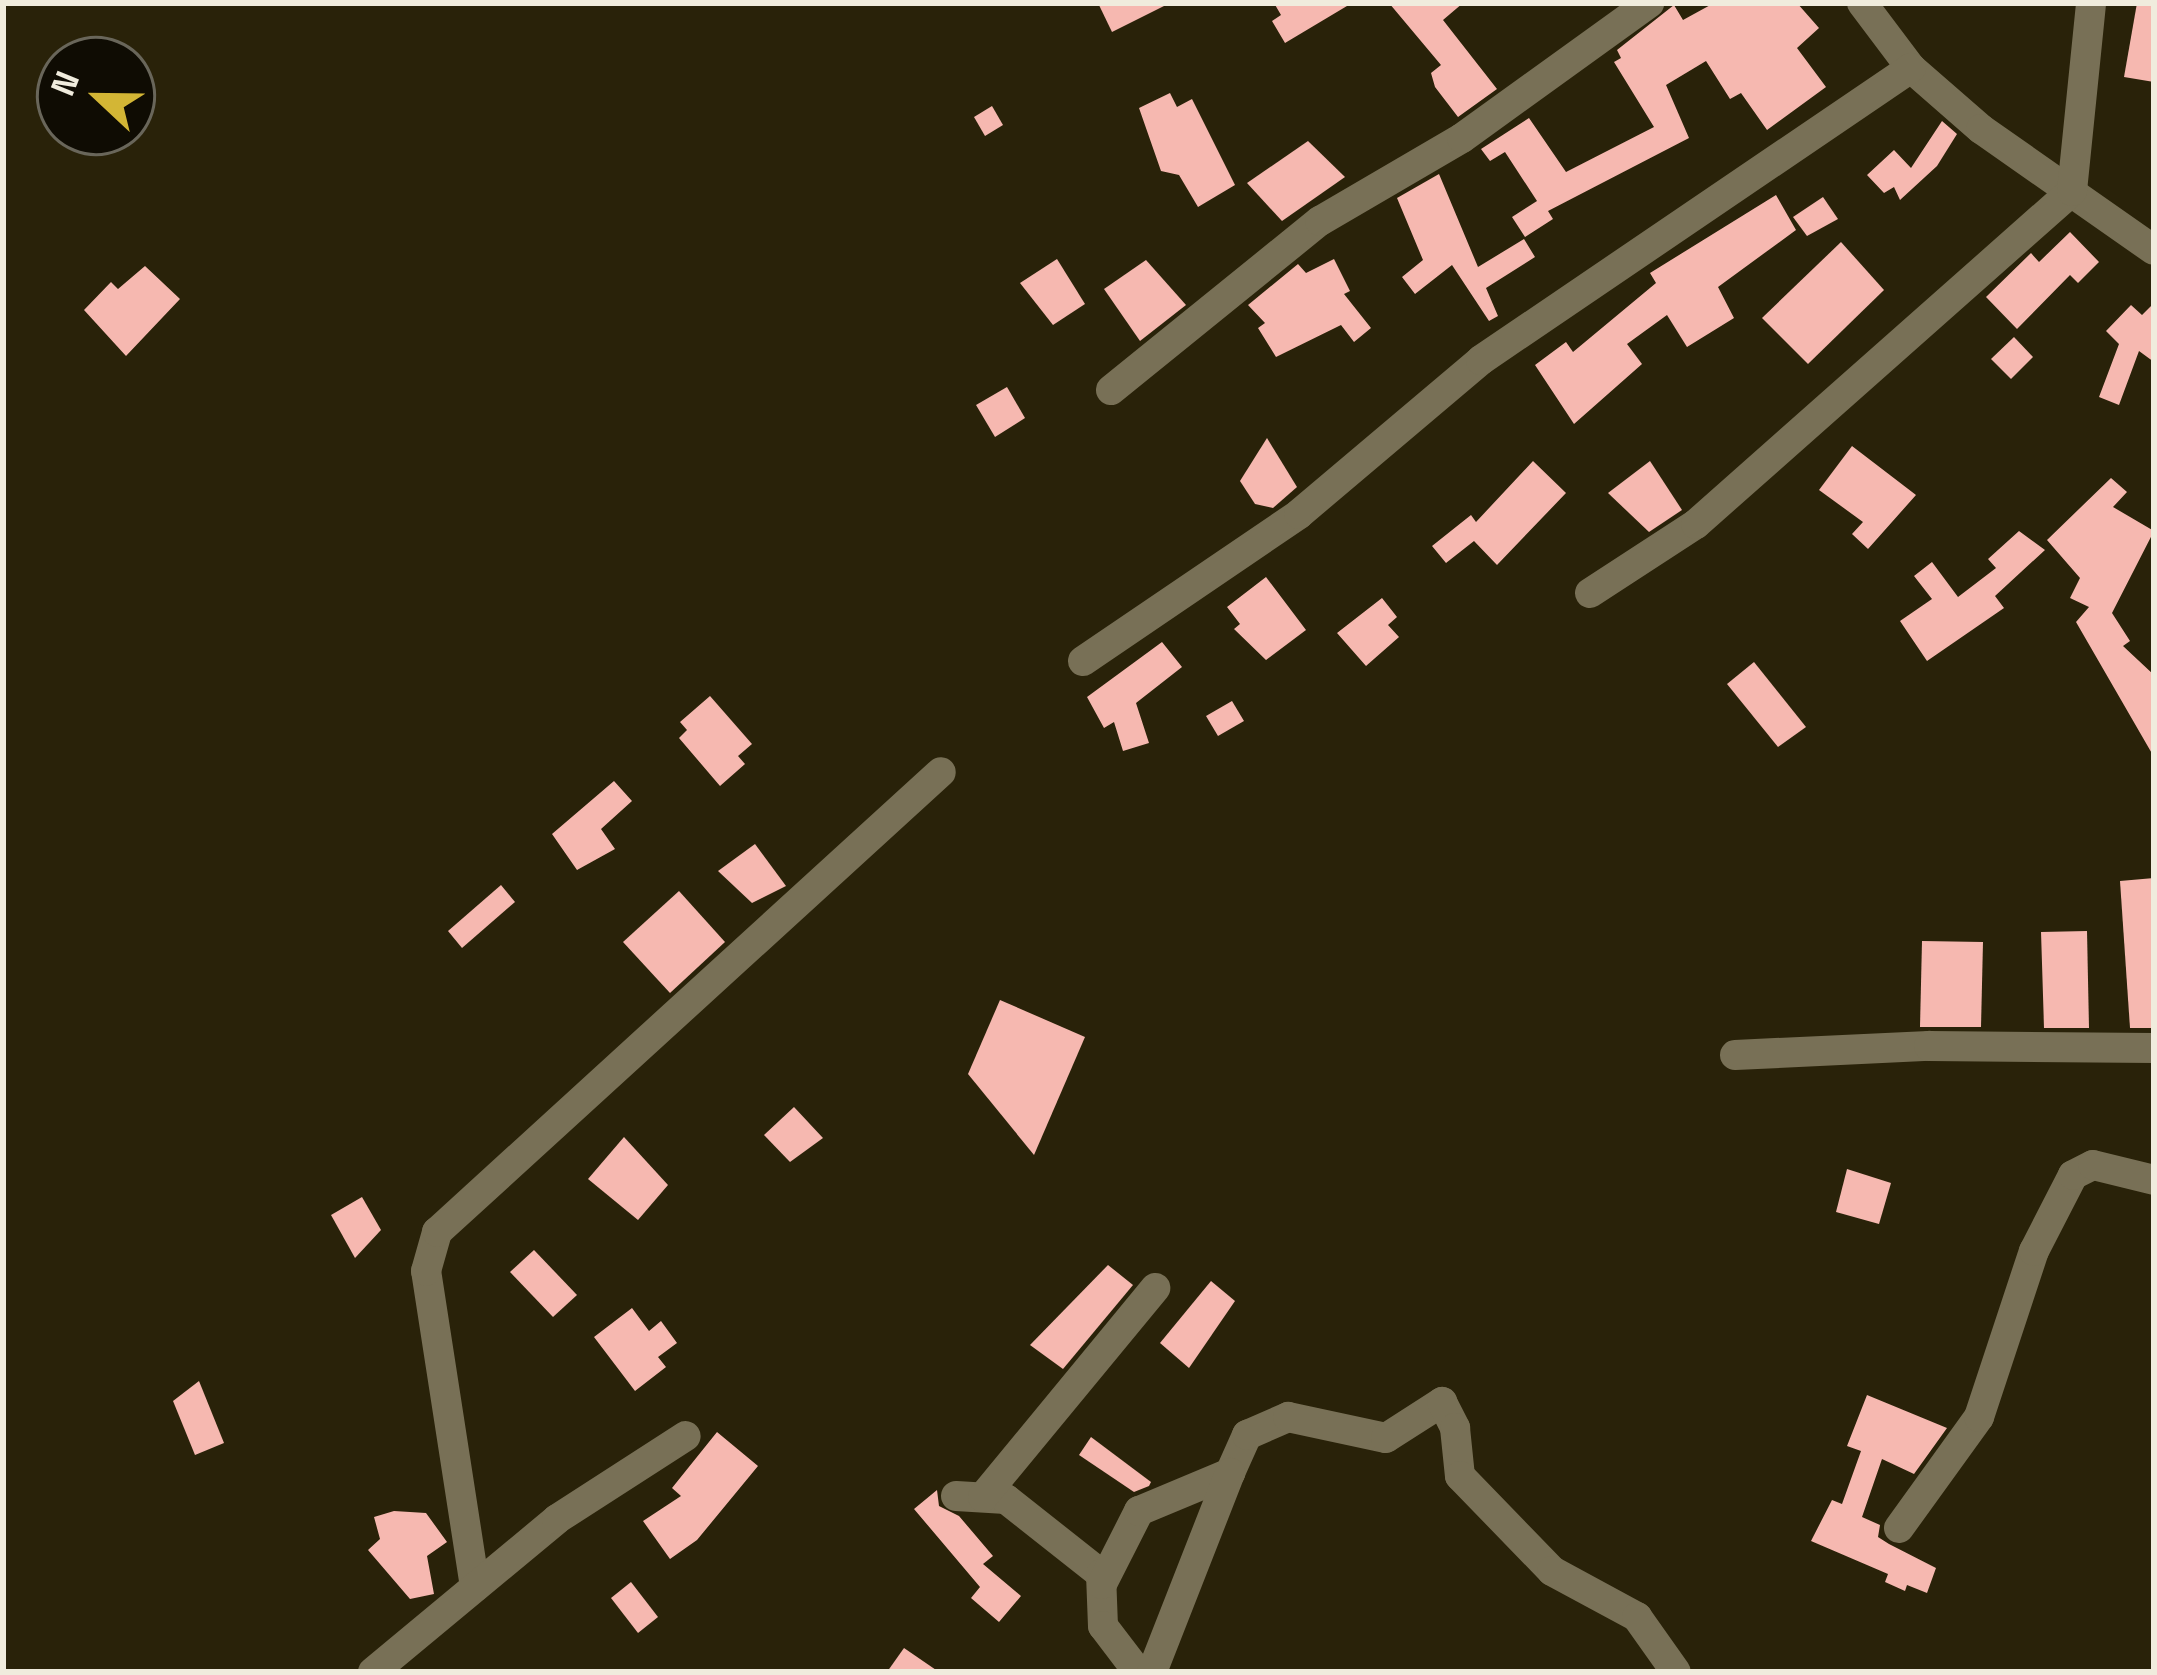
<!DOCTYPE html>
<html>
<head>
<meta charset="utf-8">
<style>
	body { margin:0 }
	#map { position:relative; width:2157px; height:1675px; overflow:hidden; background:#292209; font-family:"Space Grotesk",sans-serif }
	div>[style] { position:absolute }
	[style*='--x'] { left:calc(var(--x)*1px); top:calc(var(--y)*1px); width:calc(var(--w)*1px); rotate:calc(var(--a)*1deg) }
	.building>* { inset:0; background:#f6b8b0 }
	.minor>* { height:30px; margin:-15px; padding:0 15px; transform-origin:15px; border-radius:15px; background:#787056 }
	span { translate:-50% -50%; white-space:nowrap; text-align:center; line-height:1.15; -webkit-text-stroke:12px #0f0c03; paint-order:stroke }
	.frame { position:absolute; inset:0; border:6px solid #f0ecdd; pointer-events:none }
	.north { position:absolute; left:36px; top:36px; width:120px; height:120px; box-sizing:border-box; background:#0f0c03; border:3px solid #69665a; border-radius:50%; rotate:292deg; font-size:33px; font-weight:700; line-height:48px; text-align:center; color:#f0ecdd }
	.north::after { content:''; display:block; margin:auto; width:42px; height:54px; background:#d3b635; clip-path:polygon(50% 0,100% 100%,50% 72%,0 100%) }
</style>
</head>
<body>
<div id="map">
	<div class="building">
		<i style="clip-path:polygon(1098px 3px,1170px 3px,1112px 32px)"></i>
		<i style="clip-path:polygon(1274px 3px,1352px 3px,1285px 43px,1272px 21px,1281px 15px)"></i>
		<i style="clip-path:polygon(1389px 3px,1463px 3px,1443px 20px,1497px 89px,1458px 117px,1435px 87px,1431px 73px,1441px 65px)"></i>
		<i style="clip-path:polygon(1714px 3px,1797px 3px,1819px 28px,1797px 48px,1826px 87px,1767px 130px,1741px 93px,1730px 99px,1706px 61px,1666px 85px,1689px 138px,1548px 211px,1553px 219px,1525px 237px,1512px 217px,1537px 201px,1505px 152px,1490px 161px,1481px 149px,1529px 118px,1566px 172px,1654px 127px,1614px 62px,1621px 58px,1617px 50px,1674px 5px,1683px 20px)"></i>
		<i style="clip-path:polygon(2137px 3px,2154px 3px,2154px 82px,2124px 77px)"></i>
		<i style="clip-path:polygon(1170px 93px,1177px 107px,1192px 99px,1235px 185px,1198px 207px,1179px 175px,1161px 171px,1139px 108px)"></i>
		<i style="clip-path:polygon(992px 106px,1003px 125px,985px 136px,974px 117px)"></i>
		<i style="clip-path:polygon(1942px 121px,1957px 134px,1937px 166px,1900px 200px,1894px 187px,1884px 193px,1867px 175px,1894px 150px,1911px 168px)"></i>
		<i style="clip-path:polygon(1308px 141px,1345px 177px,1282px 221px,1247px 183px)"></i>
		<i style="clip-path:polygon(1439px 174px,1478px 267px,1524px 239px,1535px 257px,1486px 288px,1498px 316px,1489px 321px,1452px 265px,1415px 294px,1402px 277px,1423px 260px,1397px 198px)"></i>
		<i style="clip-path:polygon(1776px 195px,1796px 230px,1718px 287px,1734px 318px,1687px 347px,1667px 315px,1627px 344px,1642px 364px,1574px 424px,1535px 365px,1566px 342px,1573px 352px,1656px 283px,1650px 273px)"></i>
		<i style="clip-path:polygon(1823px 197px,1838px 219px,1807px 236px,1793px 217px)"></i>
		<i style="clip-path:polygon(2070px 232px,2099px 262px,2078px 283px,2070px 275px,2017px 329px,1986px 297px,2031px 253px,2039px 262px)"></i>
		<i style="clip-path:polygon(1841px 242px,1884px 290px,1808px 364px,1762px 318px)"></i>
		<i style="clip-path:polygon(1057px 259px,1085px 304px,1053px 325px,1020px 283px)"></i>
		<i style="clip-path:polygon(1334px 259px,1350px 291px,1344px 294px,1371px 328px,1354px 342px,1341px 325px,1276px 357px,1258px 328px,1265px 323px,1248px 305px,1298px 264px,1306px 273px)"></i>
		<i style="clip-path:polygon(1146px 260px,1186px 305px,1140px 341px,1104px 289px)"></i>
		<i style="clip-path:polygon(145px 266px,180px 299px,126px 356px,84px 310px,111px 282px,118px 289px)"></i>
		<i style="clip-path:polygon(2154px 303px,2154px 362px,2139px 351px,2119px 405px,2099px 397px,2119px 344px,2106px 331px,2131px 305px,2142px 315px)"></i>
		<i style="clip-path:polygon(2014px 337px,2033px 357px,2011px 379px,1991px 359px)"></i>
		<i style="clip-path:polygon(1007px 387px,1025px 418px,995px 437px,976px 405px)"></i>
		<i style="clip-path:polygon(1267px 438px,1297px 487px,1273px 508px,1255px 504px,1240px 481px)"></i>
		<i style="clip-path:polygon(1852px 446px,1916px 495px,1868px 549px,1852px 534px,1863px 522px,1819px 490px)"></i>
		<i style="clip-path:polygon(1533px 461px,1566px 493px,1497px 565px,1474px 541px,1446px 563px,1432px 546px,1471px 515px,1476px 522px)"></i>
		<i style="clip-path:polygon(1650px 461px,1682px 510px,1649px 532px,1608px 493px)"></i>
		<i style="clip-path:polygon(2111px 478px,2127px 492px,2113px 507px,2154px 531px,2112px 613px,2130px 641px,2123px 646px,2154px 675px,2154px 757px,2076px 622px,2089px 607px,2070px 598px,2080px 578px,2047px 540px)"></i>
		<i style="clip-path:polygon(2019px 531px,2045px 550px,1995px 596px,2004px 608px,1927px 661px,1900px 621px,1932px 599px,1914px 576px,1932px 562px,1958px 597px,1996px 568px,1988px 559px)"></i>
		<i style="clip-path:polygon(1266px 577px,1306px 630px,1266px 660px,1234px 629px,1240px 624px,1227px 607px)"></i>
		<i style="clip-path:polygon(1382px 598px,1397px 617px,1388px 625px,1399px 637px,1366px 666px,1337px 633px)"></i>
		<i style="clip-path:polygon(1162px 642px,1182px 667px,1136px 703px,1149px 743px,1123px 751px,1114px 722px,1104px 728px,1087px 697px)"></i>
		<i style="clip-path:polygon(1754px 662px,1806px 727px,1778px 747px,1727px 684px)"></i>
		<i style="clip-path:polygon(710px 696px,752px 744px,738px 756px,745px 764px,720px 786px,679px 738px,687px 730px,680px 722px)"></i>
		<i style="clip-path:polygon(1232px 701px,1244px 721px,1218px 736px,1206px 716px)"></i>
		<i style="clip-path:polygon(614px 781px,632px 801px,601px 829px,615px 849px,577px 870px,552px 834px)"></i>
		<i style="clip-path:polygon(755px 844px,786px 886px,752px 903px,718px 871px)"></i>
		<i style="clip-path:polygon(2154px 878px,2154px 1028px,2130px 1028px,2120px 881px)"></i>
		<i style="clip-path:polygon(501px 885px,515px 902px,462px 948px,448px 931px)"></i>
		<i style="clip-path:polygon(679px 891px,725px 942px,670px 993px,623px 942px)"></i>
		<i style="clip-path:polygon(2087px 931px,2089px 1028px,2044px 1028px,2041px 932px)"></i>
		<i style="clip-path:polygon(1922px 941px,1983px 942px,1981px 1027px,1920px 1027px)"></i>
		<i style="clip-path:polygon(1000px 1000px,1085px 1037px,1034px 1155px,968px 1074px)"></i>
		<i style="clip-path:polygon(794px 1107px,823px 1138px,790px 1162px,764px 1135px)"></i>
		<i style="clip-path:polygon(624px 1137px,668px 1185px,638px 1220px,588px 1179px)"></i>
		<i style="clip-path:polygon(1847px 1169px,1891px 1183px,1879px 1224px,1836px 1212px)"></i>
		<i style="clip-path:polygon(362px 1197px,381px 1230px,355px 1258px,331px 1215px)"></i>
		<i style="clip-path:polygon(534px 1250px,577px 1295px,553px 1317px,510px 1272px)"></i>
		<i style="clip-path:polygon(1108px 1265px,1133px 1285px,1063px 1369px,1030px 1345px)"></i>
		<i style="clip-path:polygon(1211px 1281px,1235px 1301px,1189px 1368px,1160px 1343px)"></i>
		<i style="clip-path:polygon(632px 1308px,649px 1331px,661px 1321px,677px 1343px,658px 1357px,666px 1367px,635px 1391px,594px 1337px)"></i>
		<i style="clip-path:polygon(199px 1381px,224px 1443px,195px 1455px,173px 1401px)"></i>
		<i style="clip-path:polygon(1867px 1395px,1947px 1428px,1914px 1474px,1882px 1459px,1862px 1517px,1880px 1525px,1878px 1537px,1889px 1544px,1936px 1568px,1927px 1593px,1907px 1585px,1905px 1591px,1885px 1582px,1888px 1574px,1811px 1541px,1832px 1500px,1842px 1504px,1861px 1451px,1847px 1446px)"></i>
		<i style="clip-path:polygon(717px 1432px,758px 1466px,697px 1540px,670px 1559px,643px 1521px,681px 1496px,672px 1488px)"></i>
		<i style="clip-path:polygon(1091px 1437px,1151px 1482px,1149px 1486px,1134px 1492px,1079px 1455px)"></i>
		<i style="clip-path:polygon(937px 1490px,939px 1506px,959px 1516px,993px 1556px,983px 1564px,1021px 1596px,999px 1622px,971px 1598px,980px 1587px,914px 1509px)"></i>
		<i style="clip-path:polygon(394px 1511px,426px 1513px,447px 1542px,427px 1556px,434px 1594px,410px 1599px,368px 1550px,380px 1539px,374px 1517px)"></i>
		<i style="clip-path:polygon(631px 1582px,658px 1617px,638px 1633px,611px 1598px)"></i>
		<i style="clip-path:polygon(904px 1648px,939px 1672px,887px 1672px)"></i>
	</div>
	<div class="minor">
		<i style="--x:1862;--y:3;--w:81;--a:53"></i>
		<i style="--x:1911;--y:68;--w:93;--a:41.1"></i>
		<i style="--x:1981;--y:129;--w:211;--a:35"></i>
		<i style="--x:1111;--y:390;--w:269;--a:-39"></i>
		<i style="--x:1320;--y:221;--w:164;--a:-30.3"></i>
		<i style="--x:1462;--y:138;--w:231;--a:-35.8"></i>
		<i style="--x:1590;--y:593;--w:126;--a:-33.1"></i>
		<i style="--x:1696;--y:524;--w:502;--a:-41.53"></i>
		<i style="--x:2072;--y:191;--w:189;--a:-84.2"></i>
		<i style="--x:1083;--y:661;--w:261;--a:-34.2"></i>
		<i style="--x:1299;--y:514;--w:238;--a:-40.2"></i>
		<i style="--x:1481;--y:360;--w:520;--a:-34.18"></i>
		<i style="--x:1735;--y:1055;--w:194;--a:-2.7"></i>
		<i style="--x:1929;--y:1046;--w:225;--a:0.5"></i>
		<i style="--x:1230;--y:1473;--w:42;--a:-65.9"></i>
		<i style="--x:1247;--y:1435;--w:45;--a:-23.7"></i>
		<i style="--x:1288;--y:1417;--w:100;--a:12.1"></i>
		<i style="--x:1386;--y:1438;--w:67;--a:-32.7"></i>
		<i style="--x:1442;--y:1402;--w:29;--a:63"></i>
		<i style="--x:1455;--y:1428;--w:48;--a:84.1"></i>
		<i style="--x:1460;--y:1476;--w:132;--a:45.9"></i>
		<i style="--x:1552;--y:1571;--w:97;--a:28.4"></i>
		<i style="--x:1637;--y:1617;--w:67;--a:54.7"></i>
		<i style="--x:956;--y:1496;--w:50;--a:3.4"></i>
		<i style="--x:1006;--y:1499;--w:121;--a:38.3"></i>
		<i style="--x:1101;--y:1574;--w:52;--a:87.8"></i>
		<i style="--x:1103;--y:1626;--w:58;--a:52.7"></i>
		<i style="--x:983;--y:1497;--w:271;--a:-50.5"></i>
		<i style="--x:1899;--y:1528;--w:137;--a:-54.2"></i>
		<i style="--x:1979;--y:1417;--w:175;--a:-71.7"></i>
		<i style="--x:2034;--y:1251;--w:85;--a:-62.8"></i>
		<i style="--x:2073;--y:1175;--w:22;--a:-27"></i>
		<i style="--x:2093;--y:1165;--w:63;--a:13.8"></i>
		<i style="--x:1102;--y:1584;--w:82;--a:-63.1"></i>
		<i style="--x:1139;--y:1511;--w:99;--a:-22.7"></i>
		<i style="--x:1230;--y:1473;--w:214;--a:111.4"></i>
		<i style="--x:475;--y:1587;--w:320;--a:-98.8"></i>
		<i style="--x:426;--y:1271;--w:41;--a:-74.2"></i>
		<i style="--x:437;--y:1232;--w:682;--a:-42.39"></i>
		<i style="--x:373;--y:1672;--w:239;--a:-39.7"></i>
		<i style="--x:557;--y:1519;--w:153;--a:-32.8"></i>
	</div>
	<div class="frame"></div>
	<div class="north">N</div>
</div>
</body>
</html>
